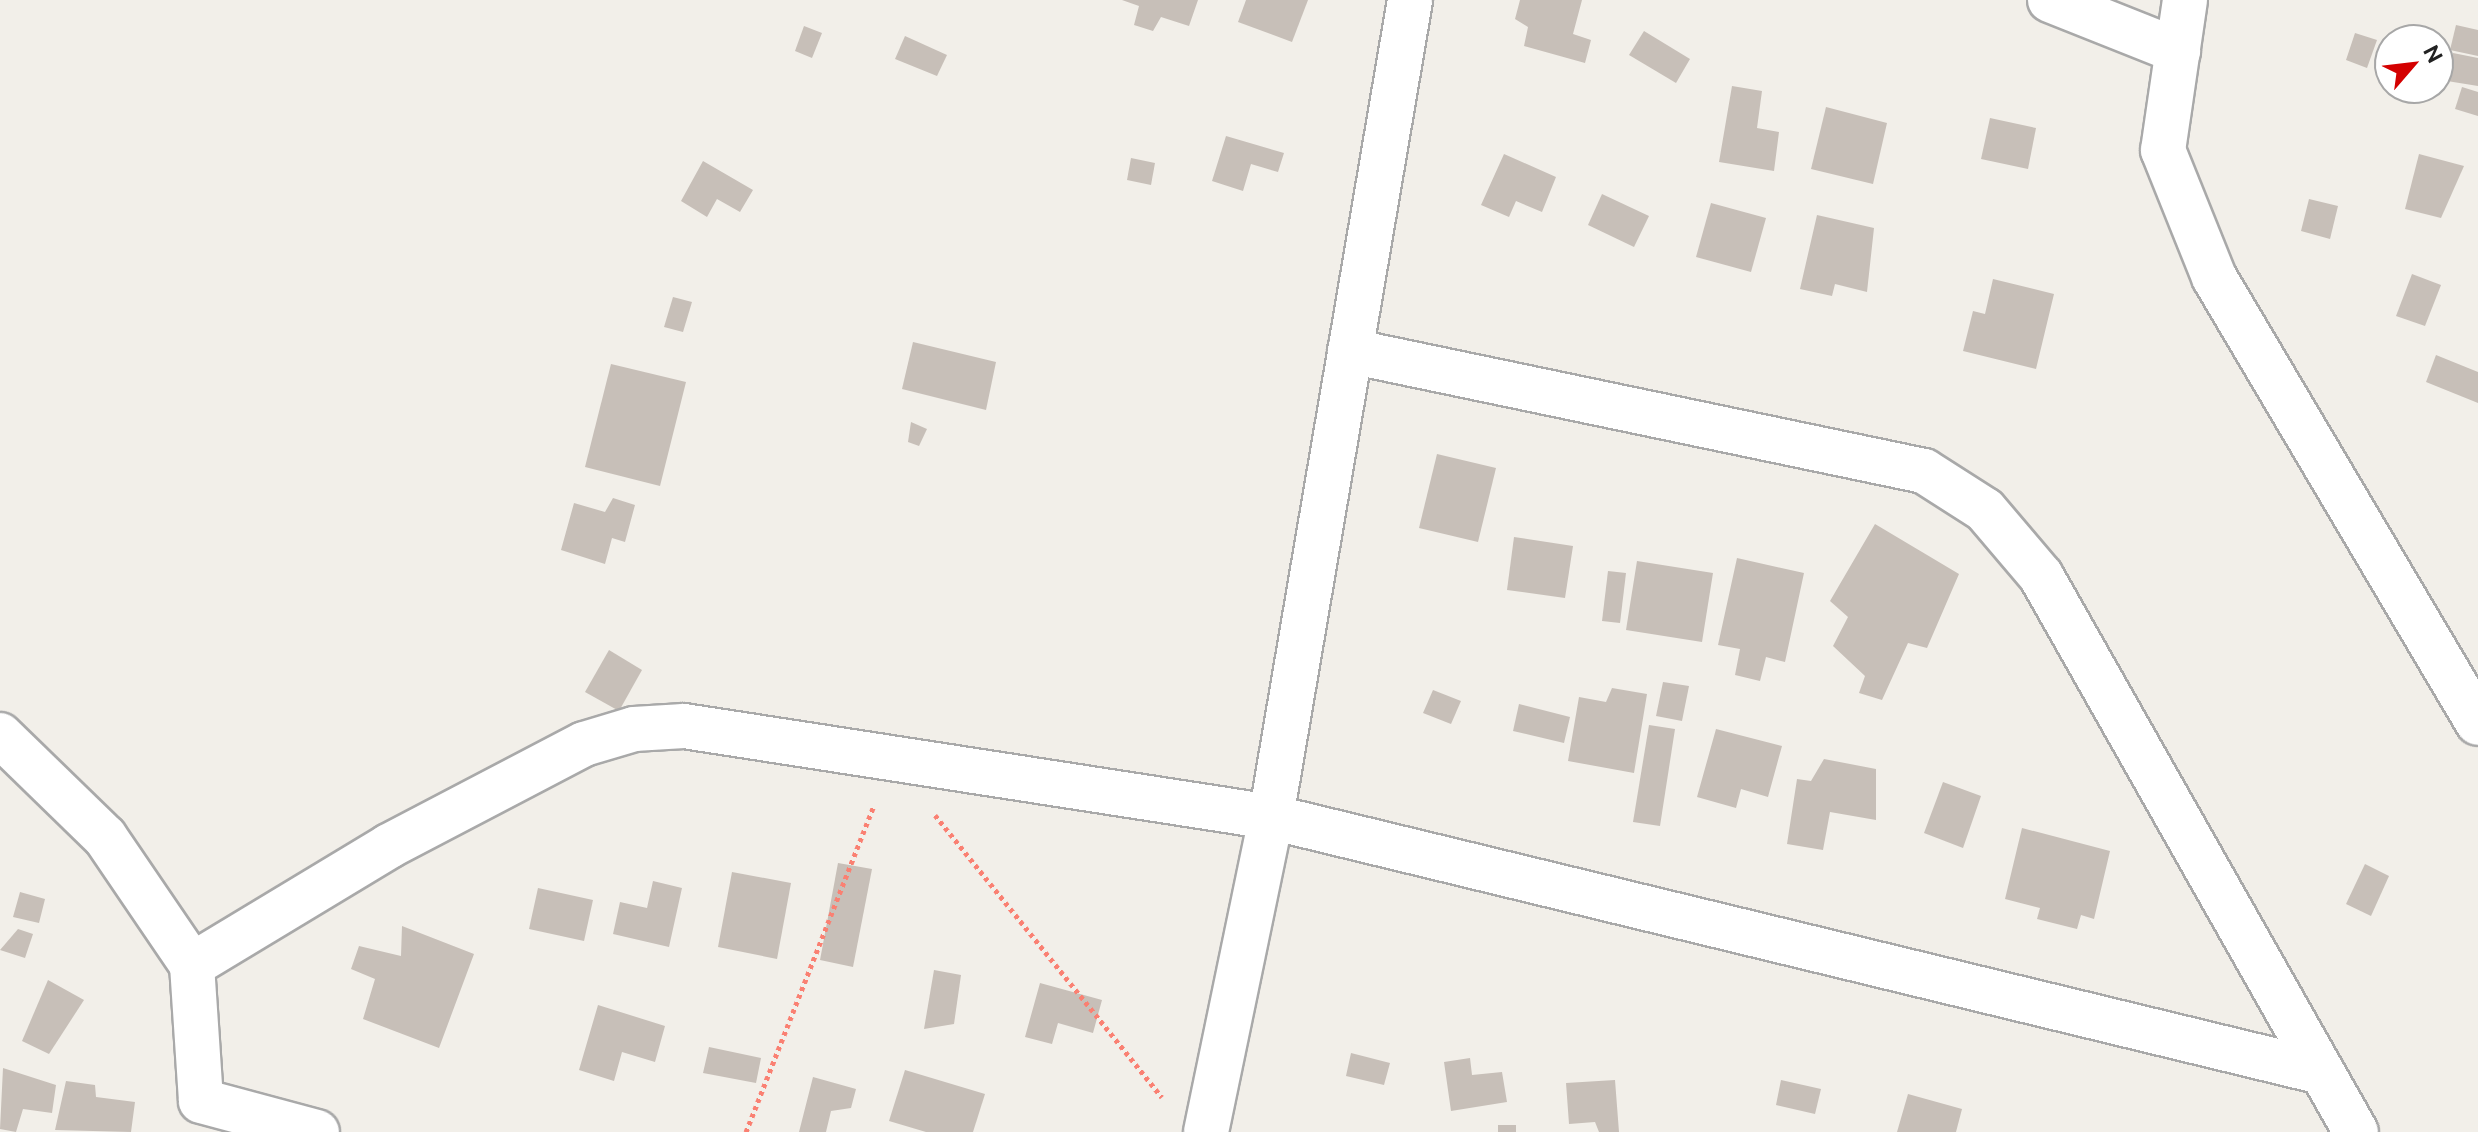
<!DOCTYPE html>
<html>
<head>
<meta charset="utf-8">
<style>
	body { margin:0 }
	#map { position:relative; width:2478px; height:1132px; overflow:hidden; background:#f2efe9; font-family:Ubuntu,sans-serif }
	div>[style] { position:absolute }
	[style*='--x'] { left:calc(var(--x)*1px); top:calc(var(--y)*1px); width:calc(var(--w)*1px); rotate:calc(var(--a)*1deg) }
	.building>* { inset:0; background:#c7bfb8 }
	.path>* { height:5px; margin-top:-2.5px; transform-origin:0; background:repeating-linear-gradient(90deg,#fa8072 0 4px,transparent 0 8px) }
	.roads { filter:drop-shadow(2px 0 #a9a9a9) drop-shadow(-2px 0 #a9a9a9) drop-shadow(0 2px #a9a9a9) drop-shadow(0 -2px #a9a9a9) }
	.minor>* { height:44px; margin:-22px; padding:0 22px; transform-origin:22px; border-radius:22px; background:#fff }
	span { translate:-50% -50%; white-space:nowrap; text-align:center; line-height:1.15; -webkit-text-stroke:6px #fff; paint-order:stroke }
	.north { position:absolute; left:2374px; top:24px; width:80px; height:80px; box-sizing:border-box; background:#fff; border:2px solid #a7a7a7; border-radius:50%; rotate:62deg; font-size:22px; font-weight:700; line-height:32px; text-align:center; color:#222 }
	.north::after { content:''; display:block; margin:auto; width:28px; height:36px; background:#d40000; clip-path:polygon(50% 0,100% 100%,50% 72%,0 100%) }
</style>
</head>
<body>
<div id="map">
	<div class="building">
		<i style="clip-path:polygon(1122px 0,1198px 0,1189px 26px,1161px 17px,1153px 31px,1134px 25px,1139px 6px)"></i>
		<i style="clip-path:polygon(1246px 0,1308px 0,1292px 42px,1238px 22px)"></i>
		<i style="clip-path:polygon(1520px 0,1582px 0,1573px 34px,1591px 40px,1585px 63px,1524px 46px,1528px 27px,1515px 19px)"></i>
		<i style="clip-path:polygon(2456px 25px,2478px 30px,2478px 56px,2450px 50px)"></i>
		<i style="clip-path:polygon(804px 26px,822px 33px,812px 58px,795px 51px)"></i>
		<i style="clip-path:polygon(1644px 31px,1690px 59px,1676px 83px,1629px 55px)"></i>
		<i style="clip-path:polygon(2355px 33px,2377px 40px,2367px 68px,2346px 60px)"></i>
		<i style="clip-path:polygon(905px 36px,947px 55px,937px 76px,895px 59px)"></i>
		<i style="clip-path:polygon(2453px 53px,2478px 58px,2478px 86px,2447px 81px)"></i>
		<i style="clip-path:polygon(1732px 86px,1762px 91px,1757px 128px,1779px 132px,1774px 171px,1719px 162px)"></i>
		<i style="clip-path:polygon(2462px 87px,2478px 92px,2478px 116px,2455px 109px)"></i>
		<i style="clip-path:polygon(1826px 107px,1887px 123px,1873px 184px,1811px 169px)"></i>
		<i style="clip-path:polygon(1990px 118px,2036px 128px,2028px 169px,1981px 159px)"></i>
		<i style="clip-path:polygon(1226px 136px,1284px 153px,1278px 172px,1251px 164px,1243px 191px,1212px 181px)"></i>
		<i style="clip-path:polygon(1504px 154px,1556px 177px,1542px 212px,1516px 201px,1509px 217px,1481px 205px)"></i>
		<i style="clip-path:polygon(2419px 154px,2464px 166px,2441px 218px,2405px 209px)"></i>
		<i style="clip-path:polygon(1131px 158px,1155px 163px,1151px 185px,1127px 180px)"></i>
		<i style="clip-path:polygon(703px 161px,753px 190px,740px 212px,717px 199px,707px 217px,681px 201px)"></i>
		<i style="clip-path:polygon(1602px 194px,1649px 216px,1634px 247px,1588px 225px)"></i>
		<i style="clip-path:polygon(2309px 199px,2338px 206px,2330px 239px,2301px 231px)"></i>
		<i style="clip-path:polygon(1711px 203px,1766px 218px,1751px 272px,1696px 257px)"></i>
		<i style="clip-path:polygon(1817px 215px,1874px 228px,1867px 292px,1835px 284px,1832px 296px,1800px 289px)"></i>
		<i style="clip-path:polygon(2412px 274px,2441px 285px,2425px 326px,2396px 316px)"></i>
		<i style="clip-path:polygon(1993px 279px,2054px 294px,2036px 369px,1963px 351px,1973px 311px,1985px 314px)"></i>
		<i style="clip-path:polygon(673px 297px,692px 302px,683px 332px,664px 327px)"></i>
		<i style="clip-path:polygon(913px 342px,996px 362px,986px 410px,902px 389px)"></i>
		<i style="clip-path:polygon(2436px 355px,2478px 372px,2478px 403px,2426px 382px)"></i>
		<i style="clip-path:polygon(611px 364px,686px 382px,660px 486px,585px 467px)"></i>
		<i style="clip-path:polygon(911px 422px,927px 429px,919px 446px,908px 442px)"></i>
		<i style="clip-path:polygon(1437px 454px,1496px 468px,1478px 542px,1419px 528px)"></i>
		<i style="clip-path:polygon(613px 498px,635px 505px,625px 542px,612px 538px,605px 564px,561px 550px,574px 503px,605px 512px)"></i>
		<i style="clip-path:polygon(1875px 524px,1959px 574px,1927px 648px,1908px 643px,1882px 700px,1859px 693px,1865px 676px,1833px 646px,1848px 617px,1830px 601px)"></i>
		<i style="clip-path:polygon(1514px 537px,1573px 546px,1565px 598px,1507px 590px)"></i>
		<i style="clip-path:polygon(1737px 558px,1804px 573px,1785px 662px,1766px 657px,1760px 681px,1735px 675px,1740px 649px,1718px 645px)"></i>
		<i style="clip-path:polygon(1637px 561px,1713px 573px,1702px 642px,1626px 630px)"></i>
		<i style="clip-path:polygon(1608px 571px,1626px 573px,1620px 623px,1602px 621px)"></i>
		<i style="clip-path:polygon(609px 650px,642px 670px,619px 711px,585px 692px)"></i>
		<i style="clip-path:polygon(1663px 682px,1689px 686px,1682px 721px,1656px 716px)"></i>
		<i style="clip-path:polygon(1612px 688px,1647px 694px,1634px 773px,1568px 761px,1579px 697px,1606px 702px)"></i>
		<i style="clip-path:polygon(1433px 690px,1461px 701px,1451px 724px,1423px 713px)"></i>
		<i style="clip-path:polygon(1519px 704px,1570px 717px,1564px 743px,1513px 731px)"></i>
		<i style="clip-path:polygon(1649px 725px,1675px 729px,1660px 826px,1633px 822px)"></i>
		<i style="clip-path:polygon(1716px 729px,1782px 746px,1768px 797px,1741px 789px,1736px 808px,1697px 797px)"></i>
		<i style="clip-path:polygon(1824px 759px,1876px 769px,1876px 820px,1830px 812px,1823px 850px,1787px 844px,1797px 779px,1811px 781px)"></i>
		<i style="clip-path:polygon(1943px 782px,1981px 796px,1963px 848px,1924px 833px)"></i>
		<i style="clip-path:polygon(2022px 828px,2110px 851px,2094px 919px,2081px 915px,2077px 929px,2037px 919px,2040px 908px,2005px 899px)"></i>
		<i style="clip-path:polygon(838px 863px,872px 869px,853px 967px,820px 960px)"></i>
		<i style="clip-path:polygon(2365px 864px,2389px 876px,2371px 916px,2346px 904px)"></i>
		<i style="clip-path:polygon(732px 872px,791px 883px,777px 959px,718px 947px)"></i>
		<i style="clip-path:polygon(653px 881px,682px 888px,669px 947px,613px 934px,620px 902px,647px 908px)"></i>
		<i style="clip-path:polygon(538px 888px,593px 900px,584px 941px,529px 929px)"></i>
		<i style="clip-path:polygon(20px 892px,45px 899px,39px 923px,13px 917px)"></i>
		<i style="clip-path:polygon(402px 926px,474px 954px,439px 1048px,363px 1019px,375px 979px,351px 969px,359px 946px,401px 956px)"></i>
		<i style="clip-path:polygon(18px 929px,33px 934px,25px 958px,0 950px)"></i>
		<i style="clip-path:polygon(934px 970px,961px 975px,954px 1024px,924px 1029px)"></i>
		<i style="clip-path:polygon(48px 980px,84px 1000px,49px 1054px,22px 1041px)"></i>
		<i style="clip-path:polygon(1040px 983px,1102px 1000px,1093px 1033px,1058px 1023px,1052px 1044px,1025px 1037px)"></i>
		<i style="clip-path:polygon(598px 1005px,665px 1026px,655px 1062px,622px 1052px,614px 1081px,579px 1070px)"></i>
		<i style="clip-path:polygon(709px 1047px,761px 1058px,756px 1083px,703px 1073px)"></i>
		<i style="clip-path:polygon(1351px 1053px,1390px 1063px,1384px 1085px,1346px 1076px)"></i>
		<i style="clip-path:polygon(1470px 1058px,1472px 1075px,1502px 1072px,1507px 1102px,1451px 1111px,1444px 1062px)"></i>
		<i style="clip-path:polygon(3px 1068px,56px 1085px,52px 1113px,23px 1109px,16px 1132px,0 1129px)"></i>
		<i style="clip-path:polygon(905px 1070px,985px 1094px,973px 1132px,926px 1132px,889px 1121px)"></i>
		<i style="clip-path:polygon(813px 1077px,856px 1089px,851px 1108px,831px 1111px,826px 1132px,799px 1132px)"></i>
		<i style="clip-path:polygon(1615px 1080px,1619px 1132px,1599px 1132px,1595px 1122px,1569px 1124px,1566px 1083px)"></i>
		<i style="clip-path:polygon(1781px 1080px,1821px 1089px,1815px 1114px,1776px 1105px)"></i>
		<i style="clip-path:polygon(66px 1081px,95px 1085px,96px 1097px,135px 1102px,131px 1132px,55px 1130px)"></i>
		<i style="clip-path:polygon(1908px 1094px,1962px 1109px,1956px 1132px,1897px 1132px)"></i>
		<i style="clip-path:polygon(1498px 1125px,1516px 1125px,1516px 1132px,1498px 1132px)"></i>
	</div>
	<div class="path">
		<i style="--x:935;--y:815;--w:362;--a:51.2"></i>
		<i style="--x:746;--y:1132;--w:351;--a:-68.6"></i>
	</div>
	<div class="roads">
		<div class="minor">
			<i style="--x:2050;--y:0;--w:138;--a:21.7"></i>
			<i style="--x:2185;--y:0;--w:152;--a:98.3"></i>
			<i style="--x:2163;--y:150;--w:137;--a:68.1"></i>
			<i style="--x:2214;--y:277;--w:518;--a:59.38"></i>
			<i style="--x:1350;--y:351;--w:586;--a:11.81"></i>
			<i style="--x:1924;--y:471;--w:72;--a:32.6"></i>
			<i style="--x:1985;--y:510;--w:87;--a:49.7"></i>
			<i style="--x:2041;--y:576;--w:639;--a:60.47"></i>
			<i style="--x:0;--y:735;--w:146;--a:44.2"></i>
			<i style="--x:105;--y:837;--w:155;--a:55.8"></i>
			<i style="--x:192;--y:965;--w:136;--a:86.2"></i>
			<i style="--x:201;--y:1101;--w:120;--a:15"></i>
			<i style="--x:192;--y:965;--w:230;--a:-31.1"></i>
			<i style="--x:389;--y:846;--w:220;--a:-27.6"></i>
			<i style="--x:584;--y:744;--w:52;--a:-16.7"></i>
			<i style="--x:634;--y:729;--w:50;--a:-3.4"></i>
			<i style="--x:684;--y:726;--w:594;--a:8.81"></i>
			<i style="--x:1271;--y:817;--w:1081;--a:13.64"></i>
			<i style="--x:1206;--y:1132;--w:322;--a:-78.3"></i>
			<i style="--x:1271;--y:817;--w:829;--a:-80.34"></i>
		</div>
	</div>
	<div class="north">N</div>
</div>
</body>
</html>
